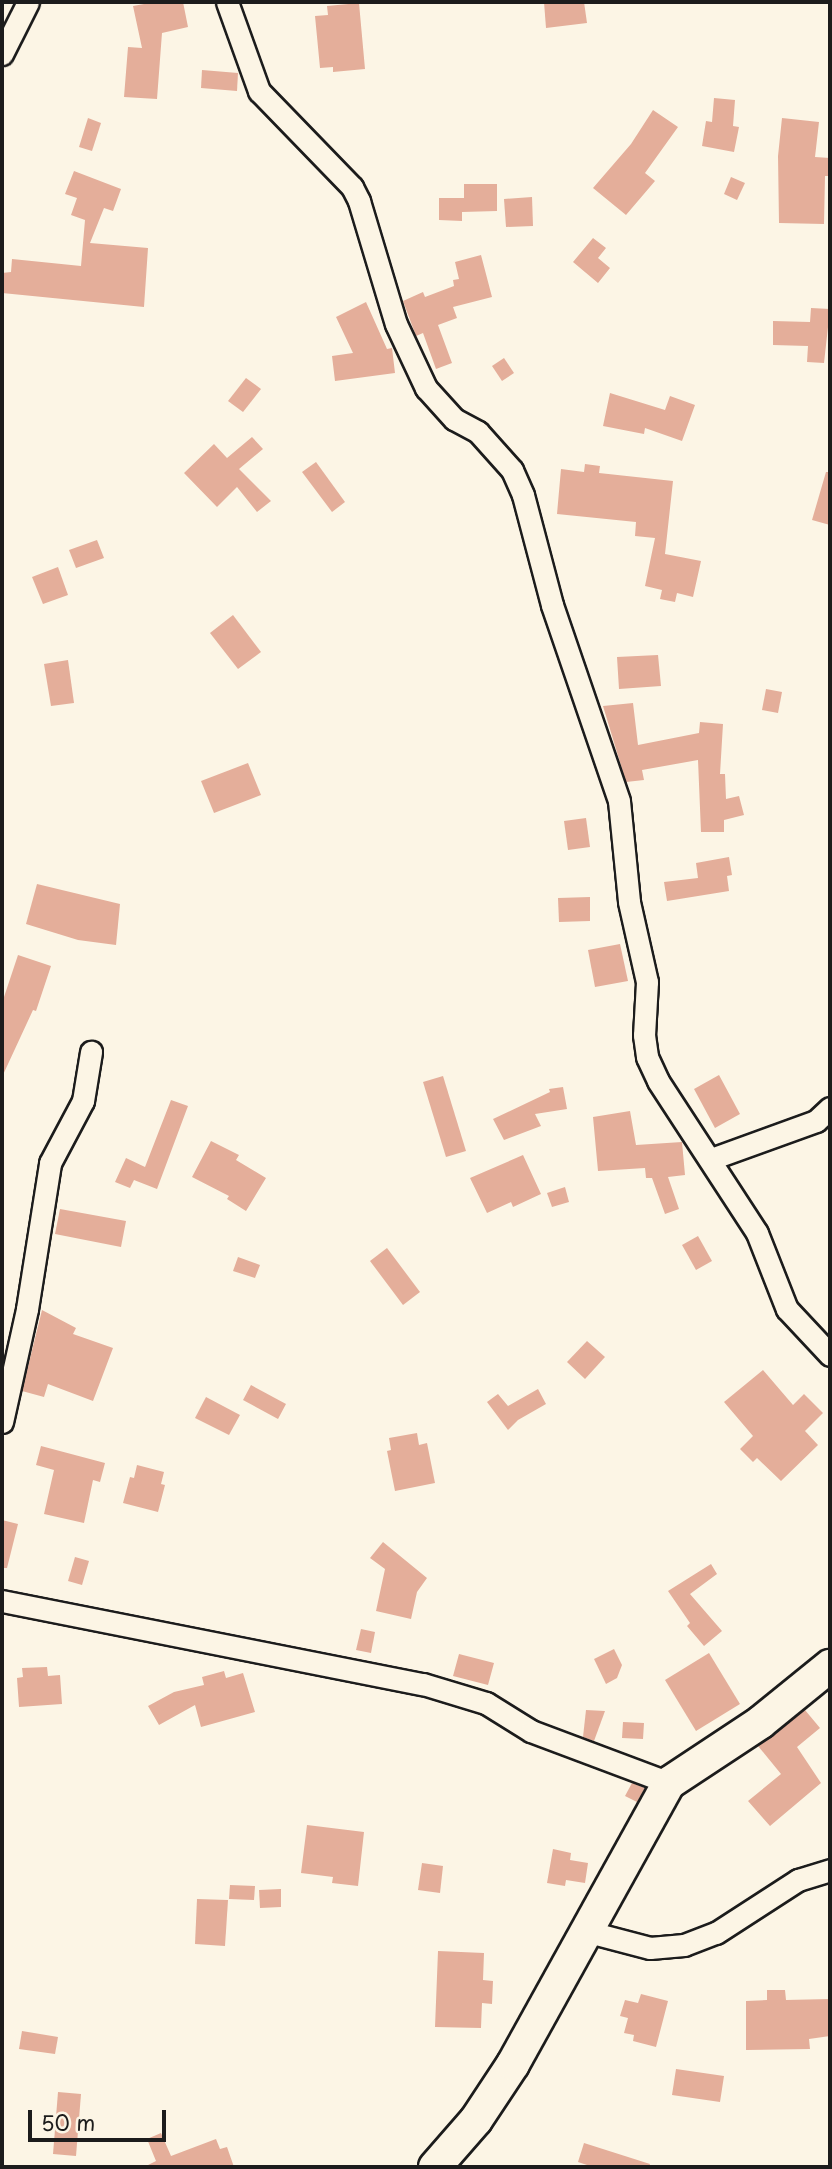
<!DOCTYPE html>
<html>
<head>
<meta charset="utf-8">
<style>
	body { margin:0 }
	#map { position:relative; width:832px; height:2169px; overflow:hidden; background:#fcf5e5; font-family:"Playpen Sans",sans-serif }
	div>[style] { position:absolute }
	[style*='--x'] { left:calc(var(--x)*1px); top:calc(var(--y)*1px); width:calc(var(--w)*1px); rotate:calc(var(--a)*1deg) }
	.building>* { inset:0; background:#e4ae9a }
	.roads { filter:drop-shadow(2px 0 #1c1c1c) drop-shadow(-2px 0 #1c1c1c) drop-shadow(0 2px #1c1c1c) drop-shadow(0 -2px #1c1c1c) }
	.street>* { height:21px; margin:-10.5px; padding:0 10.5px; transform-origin:10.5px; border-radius:10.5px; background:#fcf5e5 }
	.secondary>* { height:32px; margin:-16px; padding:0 16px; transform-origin:16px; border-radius:16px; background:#fcf5e5 }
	span { translate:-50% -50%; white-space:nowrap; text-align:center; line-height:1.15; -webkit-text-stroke:7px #fcf5e5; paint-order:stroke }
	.frame { position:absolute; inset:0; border:4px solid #1c1c1c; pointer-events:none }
	.scale { position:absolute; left:28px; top:2110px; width:138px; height:32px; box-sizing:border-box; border:4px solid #1c1c1c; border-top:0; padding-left:9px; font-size:21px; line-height:24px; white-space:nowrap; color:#1c1c1c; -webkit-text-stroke:5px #fcf5e5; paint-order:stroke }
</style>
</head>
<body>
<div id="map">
	<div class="building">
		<i style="clip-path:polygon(155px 2px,183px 2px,188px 27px,162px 33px,157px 99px,124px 97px,128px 47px,142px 48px,133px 6px)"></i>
		<i style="clip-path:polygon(544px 2px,584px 2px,587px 23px,546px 28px)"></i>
		<i style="clip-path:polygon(359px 3px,365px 69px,333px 72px,333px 67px,320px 68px,315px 16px,328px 15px,327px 6px)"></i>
		<i style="clip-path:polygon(202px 70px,238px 73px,237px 91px,201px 88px)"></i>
		<i style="clip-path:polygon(714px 98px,735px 100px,733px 126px,739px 127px,734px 152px,702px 146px,706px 121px,712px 122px)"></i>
		<i style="clip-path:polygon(653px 110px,678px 127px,645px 173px,655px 181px,626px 215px,593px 188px,631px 144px)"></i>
		<i style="clip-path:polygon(88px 118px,101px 123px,92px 151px,79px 147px)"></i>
		<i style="clip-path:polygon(782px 118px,819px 122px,815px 157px,830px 158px,830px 176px,825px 176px,824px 224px,779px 223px,778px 156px)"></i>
		<i style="clip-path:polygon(74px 171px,121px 189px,113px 211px,104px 208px,90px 243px,148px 248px,144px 307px,2px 293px,2px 273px,11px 272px,12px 259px,81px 266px,85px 220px,71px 215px,77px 198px,65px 194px)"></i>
		<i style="clip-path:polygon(731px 177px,745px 183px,737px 200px,724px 194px)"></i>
		<i style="clip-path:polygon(464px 184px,497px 184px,497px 211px,462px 212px,462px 221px,439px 220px,439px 198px,464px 198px)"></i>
		<i style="clip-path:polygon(532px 197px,533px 226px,506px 227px,504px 199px)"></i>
		<i style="clip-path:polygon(593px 238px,606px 248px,598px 258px,610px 268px,598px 283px,573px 262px)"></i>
		<i style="clip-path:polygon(481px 255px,492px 297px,453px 307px,457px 318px,438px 325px,452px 363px,436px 369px,423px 333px,416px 336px,403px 301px,423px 292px,425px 297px,454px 286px,453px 280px,459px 279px,455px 262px)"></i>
		<i style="clip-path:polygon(366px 302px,387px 349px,392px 348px,395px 373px,335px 381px,332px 356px,353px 353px,336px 317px)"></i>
		<i style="clip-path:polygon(811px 308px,830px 309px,824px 363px,807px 362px,808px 346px,773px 345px,773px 321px,810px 322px)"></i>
		<i style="clip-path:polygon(504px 358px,514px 373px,502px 381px,492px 366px)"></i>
		<i style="clip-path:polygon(246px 378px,261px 389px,243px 412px,228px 401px)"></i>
		<i style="clip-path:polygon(610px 393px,665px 410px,670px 396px,695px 405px,682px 441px,645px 428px,644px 434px,603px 426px)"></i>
		<i style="clip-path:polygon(252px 437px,263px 449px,239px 469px,271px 501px,257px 512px,237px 487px,217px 507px,184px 473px,214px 444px,227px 458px)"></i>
		<i style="clip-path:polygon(316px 462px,345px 502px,332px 512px,302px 472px)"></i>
		<i style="clip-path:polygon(585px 464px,600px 466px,599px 473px,673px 481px,665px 554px,701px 561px,693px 597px,677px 593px,675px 602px,660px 599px,662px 590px,645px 586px,655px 538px,635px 536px,636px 522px,557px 514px,561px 469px,584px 472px)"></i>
		<i style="clip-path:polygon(826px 472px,830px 472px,830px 525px,812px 520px)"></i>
		<i style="clip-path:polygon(97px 540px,104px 558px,76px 568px,69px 550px)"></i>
		<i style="clip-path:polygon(58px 567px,68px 595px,43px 604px,32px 577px)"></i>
		<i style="clip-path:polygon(233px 615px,261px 652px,238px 669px,210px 633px)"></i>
		<i style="clip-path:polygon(658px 655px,661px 686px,619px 689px,617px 657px)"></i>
		<i style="clip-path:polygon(68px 660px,74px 703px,51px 706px,44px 664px)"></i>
		<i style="clip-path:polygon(766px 689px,782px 692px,778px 713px,762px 710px)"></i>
		<i style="clip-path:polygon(633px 703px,638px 745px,699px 733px,700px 722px,723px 724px,720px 774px,725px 774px,726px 799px,739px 796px,744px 815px,724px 820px,724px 832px,701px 832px,698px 760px,642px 770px,644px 780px,626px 782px,603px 706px)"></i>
		<i style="clip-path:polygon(248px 763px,261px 795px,214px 813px,201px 781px)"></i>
		<i style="clip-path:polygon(586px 818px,590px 847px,568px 850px,564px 821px)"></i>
		<i style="clip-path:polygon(729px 857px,732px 875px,727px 876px,729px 891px,667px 901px,664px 882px,698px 878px,696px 863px)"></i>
		<i style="clip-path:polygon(37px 884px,120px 904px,116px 945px,78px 940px,26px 924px)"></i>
		<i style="clip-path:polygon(590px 897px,590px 921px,559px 922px,558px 898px)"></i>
		<i style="clip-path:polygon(620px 944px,628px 981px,595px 987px,588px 950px)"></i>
		<i style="clip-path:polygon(18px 955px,51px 966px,36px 1011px,33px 1010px,2px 1077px,2px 1003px)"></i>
		<i style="clip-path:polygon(719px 1075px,740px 1114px,715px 1128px,694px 1089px)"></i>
		<i style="clip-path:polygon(443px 1076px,466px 1151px,446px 1157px,423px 1082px)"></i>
		<i style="clip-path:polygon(563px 1087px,567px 1109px,535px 1114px,541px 1126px,504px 1140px,493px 1119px,550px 1092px,549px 1089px)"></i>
		<i style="clip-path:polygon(171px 1100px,188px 1106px,157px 1189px,134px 1180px,130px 1188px,115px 1182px,126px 1158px,145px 1167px)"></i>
		<i style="clip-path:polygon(630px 1111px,636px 1145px,682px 1142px,685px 1175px,668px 1177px,679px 1209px,665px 1214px,652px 1178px,646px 1178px,645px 1168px,598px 1171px,593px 1117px)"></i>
		<i style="clip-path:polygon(211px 1141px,239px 1155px,236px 1160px,266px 1178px,246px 1211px,227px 1199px,229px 1196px,192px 1177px)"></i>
		<i style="clip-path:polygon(523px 1155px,541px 1194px,513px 1207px,511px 1202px,487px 1213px,470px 1178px)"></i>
		<i style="clip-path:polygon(565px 1187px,569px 1202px,552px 1207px,547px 1193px)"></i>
		<i style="clip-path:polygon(60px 1209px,126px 1221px,121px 1247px,55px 1234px)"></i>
		<i style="clip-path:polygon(698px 1236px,712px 1261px,696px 1270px,682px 1245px)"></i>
		<i style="clip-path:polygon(387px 1248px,420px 1292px,403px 1305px,370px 1261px)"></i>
		<i style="clip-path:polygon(238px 1257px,260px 1265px,255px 1278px,233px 1271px)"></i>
		<i style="clip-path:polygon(42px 1310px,76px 1328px,73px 1334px,113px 1348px,93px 1401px,48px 1384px,44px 1397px,22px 1391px)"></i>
		<i style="clip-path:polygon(587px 1341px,605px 1357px,585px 1379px,567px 1362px)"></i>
		<i style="clip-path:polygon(763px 1370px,793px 1405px,804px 1394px,823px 1413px,805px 1431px,818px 1445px,781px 1481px,757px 1458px,753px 1462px,740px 1449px,753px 1436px,724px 1402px)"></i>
		<i style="clip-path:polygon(251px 1385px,286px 1404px,278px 1419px,243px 1400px)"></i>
		<i style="clip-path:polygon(538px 1389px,546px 1404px,518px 1420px,508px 1430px,487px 1402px,498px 1394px,508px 1406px)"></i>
		<i style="clip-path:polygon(206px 1397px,240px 1415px,229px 1435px,195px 1418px)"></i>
		<i style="clip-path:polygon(417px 1433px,419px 1445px,427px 1443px,435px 1483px,395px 1491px,387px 1451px,391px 1450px,389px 1438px)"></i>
		<i style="clip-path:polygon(41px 1446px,105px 1463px,100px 1482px,93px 1480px,84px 1523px,44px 1514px,54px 1470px,36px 1465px)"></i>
		<i style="clip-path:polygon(137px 1465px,164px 1472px,161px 1484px,165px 1485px,158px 1512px,123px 1503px,130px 1477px,134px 1478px)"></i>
		<i style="clip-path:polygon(2px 1520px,18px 1524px,7px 1568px,2px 1568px)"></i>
		<i style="clip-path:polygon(383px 1542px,427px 1578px,417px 1592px,411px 1619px,376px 1611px,385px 1569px,370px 1558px)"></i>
		<i style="clip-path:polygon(75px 1557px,89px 1561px,82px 1585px,68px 1581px)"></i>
		<i style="clip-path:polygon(711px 1564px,717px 1574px,690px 1594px,722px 1631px,704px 1646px,687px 1626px,690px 1623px,668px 1591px)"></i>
		<i style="clip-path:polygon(361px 1629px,375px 1632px,371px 1653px,356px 1650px)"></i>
		<i style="clip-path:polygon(614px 1649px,622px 1665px,617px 1678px,606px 1684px,594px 1659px)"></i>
		<i style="clip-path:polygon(709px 1653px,740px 1704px,696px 1731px,665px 1680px)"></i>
		<i style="clip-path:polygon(459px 1654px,494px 1663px,488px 1685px,453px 1676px)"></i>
		<i style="clip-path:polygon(47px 1667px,48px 1676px,60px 1675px,62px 1704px,19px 1707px,17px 1678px,23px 1677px,22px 1668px)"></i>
		<i style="clip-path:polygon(224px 1671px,226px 1678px,243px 1673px,255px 1712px,201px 1727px,195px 1705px,159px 1725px,148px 1706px,174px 1692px,204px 1685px,202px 1677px)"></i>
		<i style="clip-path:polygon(586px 1710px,605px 1711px,594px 1741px,583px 1737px)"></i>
		<i style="clip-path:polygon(805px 1710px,820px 1728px,797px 1747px,821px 1783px,770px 1826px,748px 1801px,781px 1774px,758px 1746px)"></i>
		<i style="clip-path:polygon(623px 1722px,644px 1723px,643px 1739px,622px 1738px)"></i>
		<i style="clip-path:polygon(632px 1783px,645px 1788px,637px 1802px,625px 1796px)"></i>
		<i style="clip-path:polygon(307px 1825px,364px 1832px,358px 1886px,332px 1883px,333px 1877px,301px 1873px)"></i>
		<i style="clip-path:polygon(553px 1849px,571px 1853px,570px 1860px,588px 1863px,585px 1883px,566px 1880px,565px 1886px,547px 1883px)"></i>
		<i style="clip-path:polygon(422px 1863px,443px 1866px,440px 1893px,418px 1890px)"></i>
		<i style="clip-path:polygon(230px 1885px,255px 1886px,254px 1900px,229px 1899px)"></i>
		<i style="clip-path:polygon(281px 1889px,281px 1907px,260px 1908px,259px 1890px)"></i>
		<i style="clip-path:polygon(197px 1899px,228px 1900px,225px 1946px,195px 1944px)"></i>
		<i style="clip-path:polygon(438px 1951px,484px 1953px,483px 1980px,493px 1981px,492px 2004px,482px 2003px,481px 2028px,435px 2027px)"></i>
		<i style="clip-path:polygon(767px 1990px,785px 1990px,786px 2000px,830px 1999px,830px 2036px,809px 2039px,810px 2049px,746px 2050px,746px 2001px,767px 2000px)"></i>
		<i style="clip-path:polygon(641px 1994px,668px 2001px,656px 2047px,633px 2041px,634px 2035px,624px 2033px,628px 2018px,620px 2016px,625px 2000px,638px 2003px)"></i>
		<i style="clip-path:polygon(22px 2031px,58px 2037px,55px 2054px,19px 2049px)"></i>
		<i style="clip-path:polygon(676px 2069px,724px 2076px,720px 2102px,672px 2095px)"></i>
		<i style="clip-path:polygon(58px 2092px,81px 2094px,76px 2156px,53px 2154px)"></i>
		<i style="clip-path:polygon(161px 2133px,171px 2156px,216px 2139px,220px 2149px,227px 2147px,234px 2167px,144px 2167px,156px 2161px,147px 2139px)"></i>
		<i style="clip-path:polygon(584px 2143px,650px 2164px,649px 2167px,593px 2167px,578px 2162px)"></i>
	</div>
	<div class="roads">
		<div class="street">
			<i style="--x:227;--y:2;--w:95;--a:70.2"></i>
			<i style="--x:259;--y:91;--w:134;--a:45.9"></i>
			<i style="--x:352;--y:187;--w:16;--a:63"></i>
			<i style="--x:359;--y:201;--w:128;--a:73.3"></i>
			<i style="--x:396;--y:324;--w:71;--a:64.9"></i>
			<i style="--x:426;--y:388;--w:42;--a:47.9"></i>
			<i style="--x:454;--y:419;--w:27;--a:28"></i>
			<i style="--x:478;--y:432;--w:51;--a:48.2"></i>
			<i style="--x:512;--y:470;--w:27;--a:66"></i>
			<i style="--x:523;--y:495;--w:114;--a:75.2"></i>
			<i style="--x:552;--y:605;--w:207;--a:71.1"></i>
			<i style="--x:619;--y:801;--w:101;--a:84.3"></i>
			<i style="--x:629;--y:902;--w:82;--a:77.3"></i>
			<i style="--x:647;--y:982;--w:53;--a:93.2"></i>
			<i style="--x:644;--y:1035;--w:22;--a:82"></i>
			<i style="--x:647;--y:1057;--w:26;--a:65"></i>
			<i style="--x:658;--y:1081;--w:181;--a:56.9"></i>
			<i style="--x:757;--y:1233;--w:82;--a:68.5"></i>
			<i style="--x:787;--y:1309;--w:63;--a:46.9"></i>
			<i style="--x:2;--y:54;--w:58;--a:-63.4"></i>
			<i style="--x:711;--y:1159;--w:112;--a:-19.9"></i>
			<i style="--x:816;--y:1121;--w:19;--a:-43"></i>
			<i style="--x:2;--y:1422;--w:116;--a:-77.5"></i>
			<i style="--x:27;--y:1309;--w:148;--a:-81"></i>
			<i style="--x:50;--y:1163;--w:70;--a:-62"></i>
			<i style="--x:83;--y:1101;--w:50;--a:-80.7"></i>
			<i style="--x:2;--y:1601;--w:429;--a:11.2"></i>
			<i style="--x:423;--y:1684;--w:66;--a:16.8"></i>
			<i style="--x:486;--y:1703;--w:53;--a:31.9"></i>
			<i style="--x:531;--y:1731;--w:147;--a:20.6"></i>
			<i style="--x:589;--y:1932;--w:63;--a:14.7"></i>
			<i style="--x:650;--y:1948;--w:34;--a:-5"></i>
			<i style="--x:684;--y:1945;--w:34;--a:-21"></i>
			<i style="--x:716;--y:1933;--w:98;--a:-32.9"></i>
			<i style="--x:798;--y:1880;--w:34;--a:-17"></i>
		</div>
		<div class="secondary">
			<i style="--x:435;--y:2167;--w:62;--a:-48.9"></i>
			<i style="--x:476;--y:2120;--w:67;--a:-56.5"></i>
			<i style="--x:513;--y:2064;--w:321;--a:-61"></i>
			<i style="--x:669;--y:1783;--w:110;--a:-33.5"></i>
			<i style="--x:761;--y:1722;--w:89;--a:-39.1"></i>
		</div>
	</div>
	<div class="frame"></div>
	<div class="scale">50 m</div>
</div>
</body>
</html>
